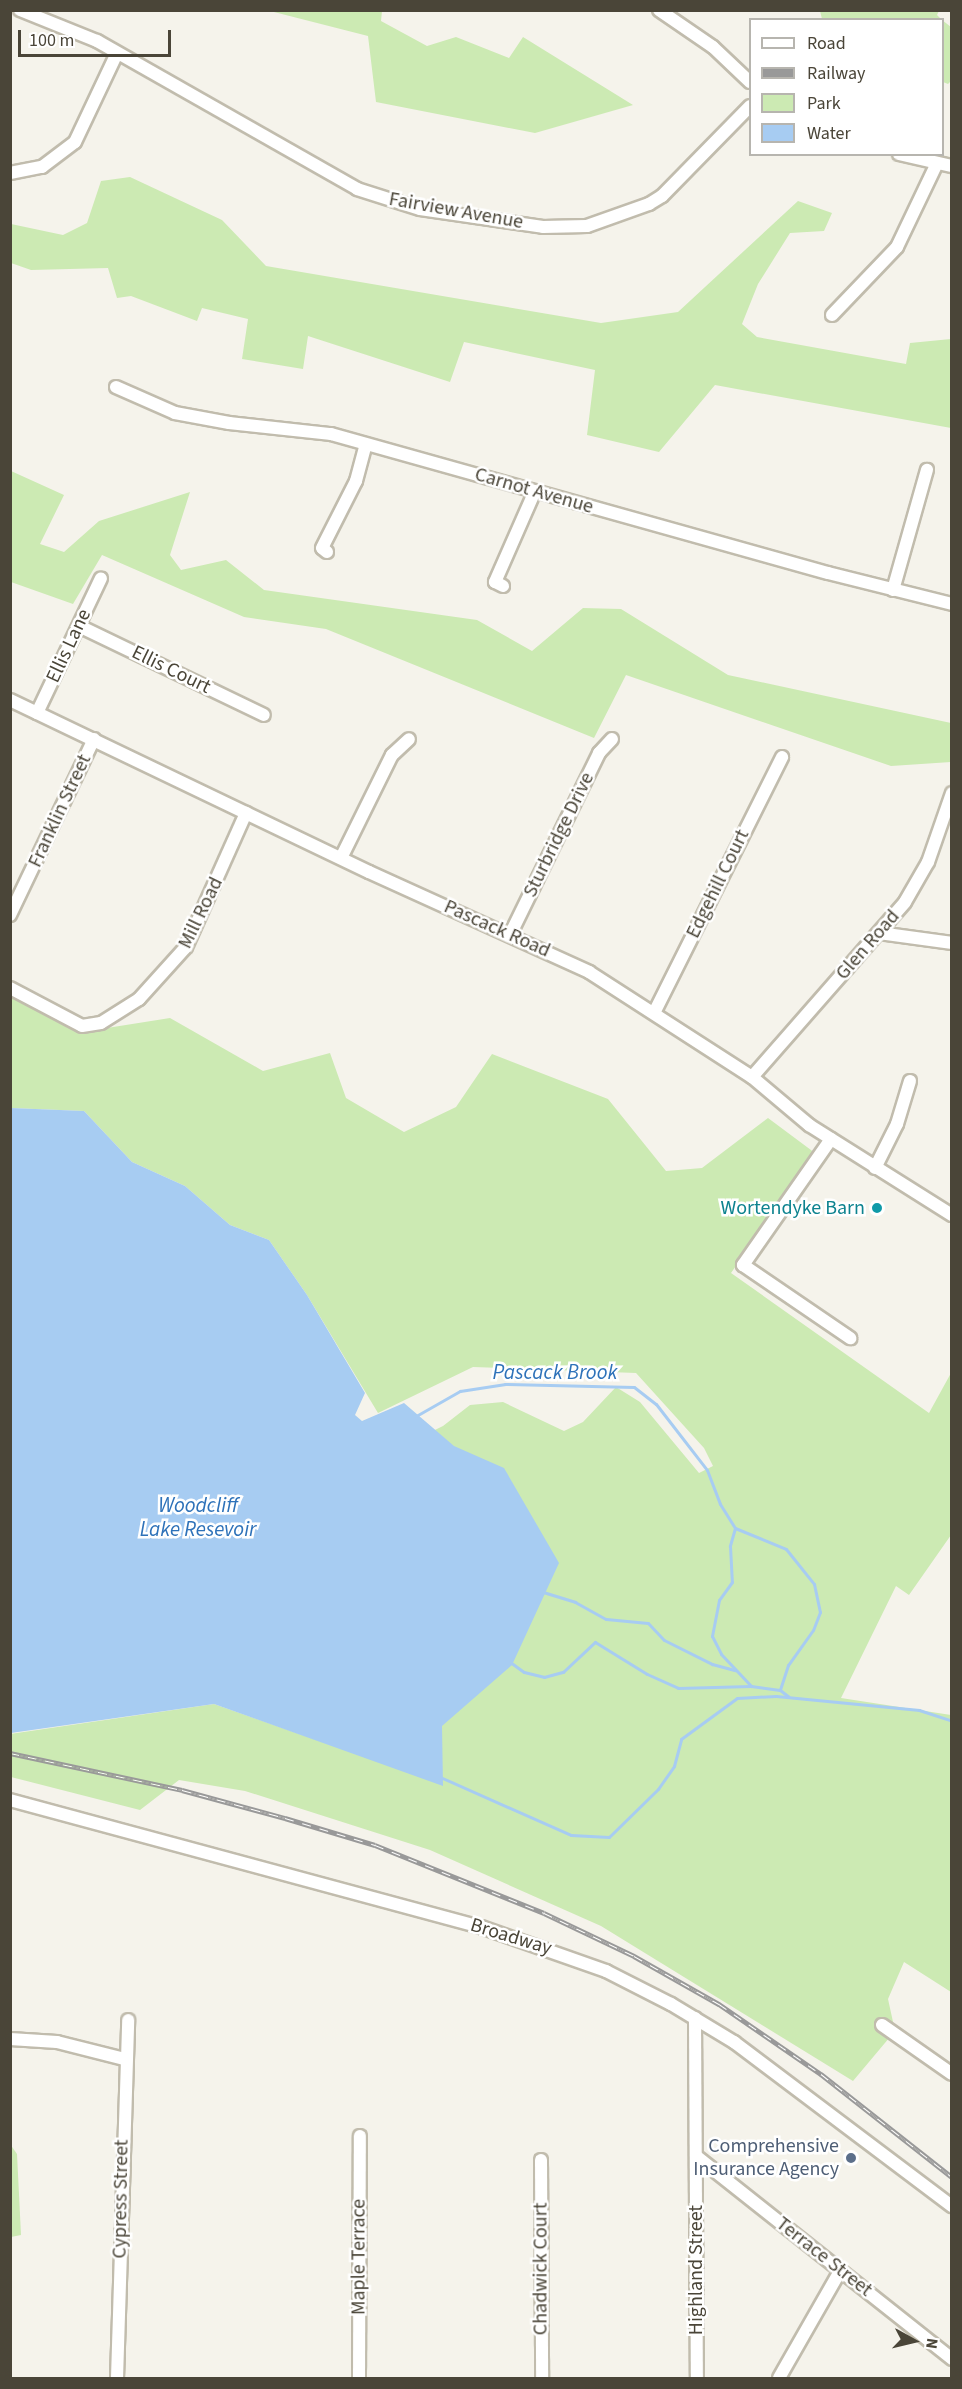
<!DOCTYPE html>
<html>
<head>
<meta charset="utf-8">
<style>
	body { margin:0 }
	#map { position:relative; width:962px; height:2389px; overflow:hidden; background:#f5f3eb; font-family:"Source Sans 3",sans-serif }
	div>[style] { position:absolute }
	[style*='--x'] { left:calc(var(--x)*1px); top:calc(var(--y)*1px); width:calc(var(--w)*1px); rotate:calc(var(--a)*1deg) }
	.green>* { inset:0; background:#cceab3 }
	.water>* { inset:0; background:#a7ccf2 }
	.stream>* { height:3px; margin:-1.5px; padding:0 1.5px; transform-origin:1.5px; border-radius:1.5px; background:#a7ccf2 }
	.roads { filter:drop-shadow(2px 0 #c1bcad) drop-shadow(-2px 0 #c1bcad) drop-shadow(0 2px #c1bcad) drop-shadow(0 -2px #c1bcad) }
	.minor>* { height:12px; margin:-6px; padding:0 6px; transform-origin:6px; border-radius:6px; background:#fff }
	.rail>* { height:5px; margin-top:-2.5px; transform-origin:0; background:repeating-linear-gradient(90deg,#fff 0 9px,#999 0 18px); box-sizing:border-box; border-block:2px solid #999 }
	.dots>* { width:16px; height:16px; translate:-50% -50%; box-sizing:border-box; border:3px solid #fff; border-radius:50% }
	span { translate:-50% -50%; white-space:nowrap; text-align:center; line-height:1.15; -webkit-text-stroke:5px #fff; paint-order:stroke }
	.street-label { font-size:20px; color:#4a4538 }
	.culture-label { font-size:20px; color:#0d838f }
	.right { translate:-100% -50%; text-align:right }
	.service-label { font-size:20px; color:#4e5e75 }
	.water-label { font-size:21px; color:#2e72b9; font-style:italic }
	.frame { position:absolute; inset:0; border:12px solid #4a4538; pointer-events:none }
	.legend { position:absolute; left:749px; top:18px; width:195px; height:138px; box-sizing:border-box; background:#fff; border:2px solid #b7b5af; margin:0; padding:8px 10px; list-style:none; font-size:18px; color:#4a4538 }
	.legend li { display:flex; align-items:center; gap:12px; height:30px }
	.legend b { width:30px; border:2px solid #b7b5af }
	.north { position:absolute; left:884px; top:2311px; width:60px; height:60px; -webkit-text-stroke:4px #fff; paint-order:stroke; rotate:98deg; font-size:16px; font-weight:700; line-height:24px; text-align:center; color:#4a4538 }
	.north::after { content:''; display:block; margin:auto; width:21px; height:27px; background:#4a4538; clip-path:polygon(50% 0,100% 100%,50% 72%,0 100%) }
	.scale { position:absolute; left:18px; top:30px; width:153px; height:27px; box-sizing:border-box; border:3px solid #4a4538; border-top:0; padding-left:8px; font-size:18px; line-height:21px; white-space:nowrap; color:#4a4538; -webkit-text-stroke:4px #fff; paint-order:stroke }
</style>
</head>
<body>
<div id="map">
	<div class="green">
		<i style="clip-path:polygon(270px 11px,382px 11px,381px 21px,427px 46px,456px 37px,509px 58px,523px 37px,633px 105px,535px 133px,376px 102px,368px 36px)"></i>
		<i style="clip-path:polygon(820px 11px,939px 11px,937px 15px,942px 20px,822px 19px)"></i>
		<i style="clip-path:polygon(942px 20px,951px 27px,951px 81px,948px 84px,943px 82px)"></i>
		<i style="clip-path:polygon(130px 177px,222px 220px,266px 266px,601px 323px,678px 312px,798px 201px,832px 213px,824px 231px,790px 233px,758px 284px,742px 324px,757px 337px,906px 364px,910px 343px,951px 339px,951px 428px,715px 385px,659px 452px,587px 435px,595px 370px,464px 342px,450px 382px,308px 336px,303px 369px,242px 359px,248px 319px,202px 308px,197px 321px,131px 296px,117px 298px,108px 268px,31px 270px,11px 263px,11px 224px,63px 235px,87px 223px,101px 181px)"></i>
		<i style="clip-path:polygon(11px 471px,64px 495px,40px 544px,64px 552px,99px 521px,190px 492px,170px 555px,181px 570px,226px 560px,264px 590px,477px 620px,532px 651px,583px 608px,621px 609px,728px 675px,951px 723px,951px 762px,891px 766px,626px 675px,594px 738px,326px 629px,244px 617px,102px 555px,73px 604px,11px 582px)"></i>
		<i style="clip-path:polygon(11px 991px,88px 1031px,170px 1018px,263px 1071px,330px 1053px,346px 1098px,404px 1132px,456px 1107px,492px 1054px,608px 1099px,666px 1171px,702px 1168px,768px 1118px,815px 1153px,731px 1273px,929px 1413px,951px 1373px,951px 1535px,909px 1595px,896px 1586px,841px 1698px,951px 1715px,951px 1992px,904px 1962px,888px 1999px,895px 2031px,853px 2081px,601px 1926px,430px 1850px,245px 1791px,179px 1780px,140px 1810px,11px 1777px,10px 1734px,214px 1704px,345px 1750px,388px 1453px,443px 1426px,470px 1405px,503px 1402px,564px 1431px,583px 1422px,616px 1387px,640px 1402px,699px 1473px,713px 1466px,704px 1448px,636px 1373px,473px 1367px,378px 1413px,307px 1295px,269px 1240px,230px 1225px,185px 1186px,132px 1162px,84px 1111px,11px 1108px)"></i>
		<i style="clip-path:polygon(10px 2144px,17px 2154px,21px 2235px,11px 2237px)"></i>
	</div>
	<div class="water">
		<i style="clip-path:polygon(11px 1108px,84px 1111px,132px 1162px,185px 1186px,230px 1225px,269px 1240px,307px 1295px,365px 1393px,355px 1415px,362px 1421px,404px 1403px,454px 1446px,504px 1468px,559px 1563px,512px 1665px,442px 1726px,443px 1786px,214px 1704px,11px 1733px)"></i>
	</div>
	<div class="stream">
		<i style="--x:416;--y:1416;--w:51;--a:-29.6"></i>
		<i style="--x:460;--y:1391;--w:46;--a:-8.8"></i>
		<i style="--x:505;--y:1384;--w:129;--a:1.3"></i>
		<i style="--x:634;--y:1387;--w:28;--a:38"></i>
		<i style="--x:656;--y:1404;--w:83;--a:52.3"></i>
		<i style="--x:707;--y:1470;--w:36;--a:69"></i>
		<i style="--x:720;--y:1504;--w:28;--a:58"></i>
		<i style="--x:735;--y:1528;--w:55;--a:22.4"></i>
		<i style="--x:786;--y:1549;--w:45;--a:51.3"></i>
		<i style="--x:814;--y:1584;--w:29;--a:78"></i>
		<i style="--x:820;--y:1612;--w:19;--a:111"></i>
		<i style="--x:813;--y:1630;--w:43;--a:125.5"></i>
		<i style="--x:788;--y:1665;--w:26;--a:108"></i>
		<i style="--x:780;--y:1690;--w:11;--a:38"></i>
		<i style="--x:735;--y:1528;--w:19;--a:106"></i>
		<i style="--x:730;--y:1546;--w:36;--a:87"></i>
		<i style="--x:732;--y:1582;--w:22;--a:126"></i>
		<i style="--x:719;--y:1600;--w:37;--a:101"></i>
		<i style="--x:712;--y:1636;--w:20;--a:63"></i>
		<i style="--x:721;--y:1654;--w:44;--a:46.8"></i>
		<i style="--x:543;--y:1592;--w:34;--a:17"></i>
		<i style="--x:575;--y:1602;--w:35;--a:29"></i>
		<i style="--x:606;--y:1619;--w:42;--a:5.4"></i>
		<i style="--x:648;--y:1623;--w:23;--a:47"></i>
		<i style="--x:664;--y:1640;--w:54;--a:26.6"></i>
		<i style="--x:712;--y:1664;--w:24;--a:15"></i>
		<i style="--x:510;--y:1662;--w:17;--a:36"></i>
		<i style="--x:524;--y:1672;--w:21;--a:14"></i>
		<i style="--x:544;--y:1677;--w:20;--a:-15"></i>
		<i style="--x:563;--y:1672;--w:44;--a:-43.2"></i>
		<i style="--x:595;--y:1642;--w:61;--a:31.6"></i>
		<i style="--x:647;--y:1674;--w:34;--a:24"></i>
		<i style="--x:678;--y:1688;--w:73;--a:-1.6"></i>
		<i style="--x:751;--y:1686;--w:29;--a:8"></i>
		<i style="--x:440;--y:1777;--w:143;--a:23.9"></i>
		<i style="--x:571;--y:1835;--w:38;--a:3"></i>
		<i style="--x:609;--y:1837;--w:69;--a:-44.4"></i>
		<i style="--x:658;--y:1789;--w:28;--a:-55"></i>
		<i style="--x:674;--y:1766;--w:28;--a:-75"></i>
		<i style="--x:681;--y:1739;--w:69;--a:-36.2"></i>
		<i style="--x:737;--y:1698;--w:39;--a:-3"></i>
		<i style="--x:776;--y:1696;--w:144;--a:5.6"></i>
		<i style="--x:919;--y:1710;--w:35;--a:18"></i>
	</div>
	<div class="roads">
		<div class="minor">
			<i style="--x:20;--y:10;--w:83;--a:21.9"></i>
			<i style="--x:97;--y:41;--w:299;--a:29.6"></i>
			<i style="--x:357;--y:189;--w:66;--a:17.6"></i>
			<i style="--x:420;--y:209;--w:124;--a:8.3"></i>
			<i style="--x:543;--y:227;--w:44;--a:-1.3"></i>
			<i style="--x:587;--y:226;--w:66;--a:-19.5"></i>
			<i style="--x:649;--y:204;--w:15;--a:-32"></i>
			<i style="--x:662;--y:196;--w:126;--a:-45.6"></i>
			<i style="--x:659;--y:10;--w:65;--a:34.4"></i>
			<i style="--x:713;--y:47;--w:51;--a:43.4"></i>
			<i style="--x:899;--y:154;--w:54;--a:12.8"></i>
			<i style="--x:10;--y:173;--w:33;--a:-11"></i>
			<i style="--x:42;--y:167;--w:41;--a:-37.1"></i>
			<i style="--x:75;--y:142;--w:98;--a:-64.7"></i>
			<i style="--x:832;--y:315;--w:94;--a:-46.3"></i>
			<i style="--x:897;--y:247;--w:93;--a:-64.5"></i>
			<i style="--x:116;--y:387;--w:64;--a:23.8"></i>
			<i style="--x:175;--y:413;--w:55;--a:10.5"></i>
			<i style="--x:229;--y:423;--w:103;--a:6.2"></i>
			<i style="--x:331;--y:434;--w:516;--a:15.63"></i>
			<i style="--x:828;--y:573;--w:128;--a:14"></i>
			<i style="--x:327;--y:552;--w:6;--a:-141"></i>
			<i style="--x:322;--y:548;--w:75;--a:-63.1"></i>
			<i style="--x:356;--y:481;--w:38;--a:-75"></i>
			<i style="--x:503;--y:586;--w:9;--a:-153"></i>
			<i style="--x:495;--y:582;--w:99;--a:-66.3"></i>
			<i style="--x:893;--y:590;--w:125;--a:-74.2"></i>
			<i style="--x:79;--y:626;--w:205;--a:25.7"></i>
			<i style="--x:10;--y:700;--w:398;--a:25.6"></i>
			<i style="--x:369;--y:872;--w:242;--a:24.4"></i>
			<i style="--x:589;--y:972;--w:194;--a:32.8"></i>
			<i style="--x:752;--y:1077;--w:75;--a:40.1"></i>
			<i style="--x:809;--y:1125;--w:169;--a:32.2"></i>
			<i style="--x:37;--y:713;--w:149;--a:-64.6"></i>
			<i style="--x:341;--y:858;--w:115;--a:-63.7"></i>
			<i style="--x:392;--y:755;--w:23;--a:-43"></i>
			<i style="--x:10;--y:915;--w:195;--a:-64.5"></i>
			<i style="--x:879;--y:933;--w:74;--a:7.8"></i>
			<i style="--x:510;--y:935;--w:203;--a:-63.9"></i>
			<i style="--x:599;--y:753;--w:19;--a:-47"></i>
			<i style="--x:10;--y:988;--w:81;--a:27.8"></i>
			<i style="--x:82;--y:1026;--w:19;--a:-9"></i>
			<i style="--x:101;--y:1023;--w:45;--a:-32.3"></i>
			<i style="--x:139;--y:999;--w:70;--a:-47.9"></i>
			<i style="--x:186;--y:947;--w:147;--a:-65.9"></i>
			<i style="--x:655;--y:1011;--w:284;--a:-63.4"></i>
			<i style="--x:752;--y:1077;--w:232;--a:-48.8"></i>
			<i style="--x:905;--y:902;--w:46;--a:-60.1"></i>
			<i style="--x:928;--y:862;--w:73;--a:-70.8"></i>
			<i style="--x:831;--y:1139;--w:154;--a:124.9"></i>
			<i style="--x:743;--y:1265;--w:130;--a:34.3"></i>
			<i style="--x:875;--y:1168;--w:49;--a:-63.4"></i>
			<i style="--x:897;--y:1124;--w:45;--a:-73.2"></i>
			<i style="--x:10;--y:1800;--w:488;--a:15.1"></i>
			<i style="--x:481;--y:1927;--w:133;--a:19.4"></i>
			<i style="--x:606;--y:1971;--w:73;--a:26.9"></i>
			<i style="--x:671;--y:2004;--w:74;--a:31.1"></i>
			<i style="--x:734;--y:2042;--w:273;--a:37"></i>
			<i style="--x:695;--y:2018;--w:360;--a:89.7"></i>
			<i style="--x:882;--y:2025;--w:85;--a:35"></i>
			<i style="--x:10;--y:2039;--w:47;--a:3.7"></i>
			<i style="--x:57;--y:2042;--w:69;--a:14.2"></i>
			<i style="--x:696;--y:2156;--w:327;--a:38.4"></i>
			<i style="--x:541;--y:2160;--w:218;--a:89.7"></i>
			<i style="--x:117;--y:2378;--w:358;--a:-88.2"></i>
			<i style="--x:359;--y:2378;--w:242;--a:-89.8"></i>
			<i style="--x:779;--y:2378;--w:123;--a:-60.3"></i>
		</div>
	</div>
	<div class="rail">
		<i style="--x:10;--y:1753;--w:176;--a:12.1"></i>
		<i style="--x:182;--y:1790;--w:107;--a:15.2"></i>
		<i style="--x:285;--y:1818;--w:94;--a:16.7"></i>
		<i style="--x:375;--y:1845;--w:182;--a:21.9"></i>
		<i style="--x:544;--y:1913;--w:100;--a:25.5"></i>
		<i style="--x:634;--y:1956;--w:98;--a:29.5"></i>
		<i style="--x:719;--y:2004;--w:124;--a:34.5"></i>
		<i style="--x:821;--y:2074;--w:167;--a:38.2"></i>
	</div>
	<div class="dots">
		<i style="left:877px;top:1208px;background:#0f9aa8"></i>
		<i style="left:851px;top:2158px;background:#5c6f8a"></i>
	</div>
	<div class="street-label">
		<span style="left:456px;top:211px;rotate:10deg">Fairview Avenue</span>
		<span style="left:534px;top:491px;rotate:16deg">Carnot Avenue</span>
		<span style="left:69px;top:646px;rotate:-65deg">Ellis Lane</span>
		<span style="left:171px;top:670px;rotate:26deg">Ellis Court</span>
		<span style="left:60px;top:811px;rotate:-65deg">Franklin Street</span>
		<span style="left:559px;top:835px;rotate:-64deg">Sturbridge Drive</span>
		<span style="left:718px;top:884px;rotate:-64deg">Edgehill Court</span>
		<span style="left:201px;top:913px;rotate:-64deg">Mill Road</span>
		<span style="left:497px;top:929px;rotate:24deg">Pascack Road</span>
		<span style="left:868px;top:945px;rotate:-49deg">Glen Road</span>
		<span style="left:511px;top:1937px;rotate:17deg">Broadway</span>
		<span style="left:121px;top:2199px;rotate:-89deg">Cypress Street</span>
		<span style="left:359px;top:2257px;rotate:-90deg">Maple Terrace</span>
		<span style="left:824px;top:2257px;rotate:38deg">Terrace Street</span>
		<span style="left:541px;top:2269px;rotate:-90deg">Chadwick Court</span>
		<span style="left:696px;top:2270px;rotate:-90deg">Highland Street</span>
	</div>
	<div class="culture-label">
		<span class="right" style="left:865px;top:1208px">Wortendyke Barn</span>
	</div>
	<div class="service-label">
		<span class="right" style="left:839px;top:2158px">Comprehensive<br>Insurance Agency</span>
	</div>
	<div class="water-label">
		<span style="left:555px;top:1372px">Pascack Brook</span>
		<span style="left:198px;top:1517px">Woodcliff<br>Lake Resevoir</span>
	</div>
	<div class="frame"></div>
	<ul class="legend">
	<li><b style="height:8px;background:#fff"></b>Road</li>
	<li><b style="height:8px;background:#999"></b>Railway</li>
	<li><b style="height:16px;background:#cceab3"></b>Park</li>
	<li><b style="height:16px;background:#a7ccf2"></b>Water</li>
	</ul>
	<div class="north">N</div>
	<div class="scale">100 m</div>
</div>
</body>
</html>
